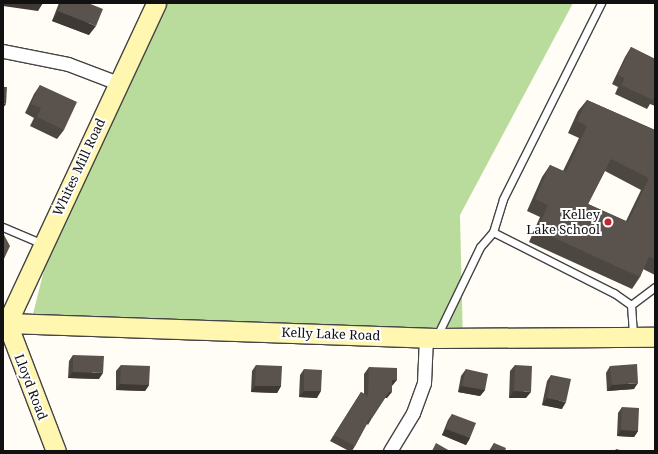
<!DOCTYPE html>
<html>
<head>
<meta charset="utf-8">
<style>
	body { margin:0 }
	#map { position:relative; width:658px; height:454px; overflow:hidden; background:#fffdf5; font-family:"Noto Serif",serif }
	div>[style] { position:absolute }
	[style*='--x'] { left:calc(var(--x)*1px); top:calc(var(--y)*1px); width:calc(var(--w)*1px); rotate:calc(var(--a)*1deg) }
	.forest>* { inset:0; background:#b9dc9c }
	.roads { filter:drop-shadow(1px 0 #444) drop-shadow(-1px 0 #444) drop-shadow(0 1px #444) drop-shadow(0 -1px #444) }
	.lane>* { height:7px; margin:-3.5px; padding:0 3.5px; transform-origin:3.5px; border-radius:3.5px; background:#fff }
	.street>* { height:13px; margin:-6.5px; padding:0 6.5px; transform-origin:6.5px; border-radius:6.5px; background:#fff }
	.secondary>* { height:19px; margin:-9.5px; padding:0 9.5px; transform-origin:9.5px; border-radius:9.5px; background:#fff6b0 }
	.wall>* { inset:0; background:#4d4742 }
	.shaded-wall>* { inset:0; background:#3f3936 }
	.building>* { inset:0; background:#5a524d }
	.dots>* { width:11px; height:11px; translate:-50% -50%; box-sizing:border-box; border:2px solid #fff; border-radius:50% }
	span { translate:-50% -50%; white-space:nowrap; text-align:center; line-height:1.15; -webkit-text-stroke:4px #fff; paint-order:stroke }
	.street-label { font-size:13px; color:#111 }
	.poi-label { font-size:13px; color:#111 }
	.right { translate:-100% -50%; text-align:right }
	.frame { position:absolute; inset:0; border:4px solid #111; pointer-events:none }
</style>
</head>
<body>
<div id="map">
	<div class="forest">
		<i style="clip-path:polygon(151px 3px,573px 3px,460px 215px,463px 345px,33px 314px,63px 194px)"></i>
	</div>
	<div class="roads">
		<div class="lane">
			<i style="--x:3;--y:227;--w:43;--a:23"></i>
			<i style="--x:493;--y:232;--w:136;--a:26.8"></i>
			<i style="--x:614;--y:293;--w:21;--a:35"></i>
			<i style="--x:631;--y:305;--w:31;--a:86"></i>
			<i style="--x:631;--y:305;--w:30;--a:-37"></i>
			<i style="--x:437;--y:336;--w:99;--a:-64.2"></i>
			<i style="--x:480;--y:247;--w:20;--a:-49"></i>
			<i style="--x:493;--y:232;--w:34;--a:-73"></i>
			<i style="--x:503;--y:199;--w:219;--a:-63.4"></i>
		</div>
		<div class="street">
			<i style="--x:3;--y:51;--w:66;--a:11.3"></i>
			<i style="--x:68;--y:64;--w:53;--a:20.8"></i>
			<i style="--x:390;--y:451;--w:44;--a:-58.8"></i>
			<i style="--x:413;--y:413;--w:32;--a:-70"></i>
			<i style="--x:424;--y:383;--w:46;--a:-87.5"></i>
		</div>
		<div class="secondary">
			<i style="--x:7;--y:323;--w:429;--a:2"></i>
			<i style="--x:436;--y:338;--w:219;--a:-0.3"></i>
			<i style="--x:7;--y:323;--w:353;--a:-65"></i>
			<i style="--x:7;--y:323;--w:137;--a:69.1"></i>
		</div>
	</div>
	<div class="wall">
		<i style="clip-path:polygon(59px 3px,88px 3px,89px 35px,52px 21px)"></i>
		<i style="clip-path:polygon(631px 47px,655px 59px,655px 106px,650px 104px,647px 109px,615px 94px,618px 87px,612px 84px,625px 57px)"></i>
		<i style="clip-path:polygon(40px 85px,64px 130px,57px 139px,30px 126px,34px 118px,25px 113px,34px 94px)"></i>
		<i style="clip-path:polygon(evenodd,587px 100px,655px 130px,655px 275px,643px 269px,640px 277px,632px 289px,529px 242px,540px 217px,527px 211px,542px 177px,550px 165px,563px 171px,579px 138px,568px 133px,578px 111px,587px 100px,605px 171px,641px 190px,626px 221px,588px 204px,605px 171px)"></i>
		<i style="clip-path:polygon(73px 355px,99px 379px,68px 378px,69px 361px)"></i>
		<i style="clip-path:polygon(121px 365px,149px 385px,145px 391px,116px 390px,116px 371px)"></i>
		<i style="clip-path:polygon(256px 365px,281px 386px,277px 393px,251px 392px,252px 371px)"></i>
		<i style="clip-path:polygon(515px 365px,526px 398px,509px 398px,510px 371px)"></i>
		<i style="clip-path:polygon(610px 366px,634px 389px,607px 391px,606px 373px)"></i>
		<i style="clip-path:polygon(369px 367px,392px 386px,387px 398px,385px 398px,372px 418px,368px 425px,367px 424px,355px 446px,352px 451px,349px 451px,330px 441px,361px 392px,364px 394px,364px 374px)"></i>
		<i style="clip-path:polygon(304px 369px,317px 398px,299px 397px,300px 375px)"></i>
		<i style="clip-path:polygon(466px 369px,485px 390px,480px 396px,458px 392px,461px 376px)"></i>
		<i style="clip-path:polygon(551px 375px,562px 409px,542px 405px,547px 381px)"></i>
		<i style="clip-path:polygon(622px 407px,638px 431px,634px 437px,617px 436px,618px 413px)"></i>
		<i style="clip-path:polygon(452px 414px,470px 438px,466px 445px,442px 435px,448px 420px)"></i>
		<i style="clip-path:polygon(494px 443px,505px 451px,489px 451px)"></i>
	</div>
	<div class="shaded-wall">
		<i style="clip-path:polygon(3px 3px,43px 3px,38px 11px,3px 6px)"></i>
		<i style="clip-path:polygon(58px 11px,96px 26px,89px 35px,52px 21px)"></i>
		<i style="clip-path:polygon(3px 103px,6px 104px,3px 108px)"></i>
		<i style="clip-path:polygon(73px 372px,103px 373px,99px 379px,68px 378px)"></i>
		<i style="clip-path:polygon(392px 380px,397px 380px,392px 386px,387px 386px)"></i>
		<i style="clip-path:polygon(638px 383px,634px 389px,607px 391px,612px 385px)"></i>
		<i style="clip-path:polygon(120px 384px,149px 385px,145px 391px,116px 390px)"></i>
		<i style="clip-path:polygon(255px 386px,281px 386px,277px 393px,251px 392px)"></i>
		<i style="clip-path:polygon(462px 386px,485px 390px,480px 396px,458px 392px)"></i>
		<i style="clip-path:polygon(304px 391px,321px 391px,317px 398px,299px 397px)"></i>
		<i style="clip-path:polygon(514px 391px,531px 392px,526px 398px,509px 398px)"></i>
		<i style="clip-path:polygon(389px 392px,392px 392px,387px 398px,384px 398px)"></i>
		<i style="clip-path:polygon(547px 398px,566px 402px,562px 409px,542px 405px)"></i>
		<i style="clip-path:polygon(446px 429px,470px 438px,466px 445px,442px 435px)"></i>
		<i style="clip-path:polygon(621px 430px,638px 431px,634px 437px,617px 436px)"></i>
	</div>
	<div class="building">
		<i style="clip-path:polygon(62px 3px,88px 3px,103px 9px,96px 26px,58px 11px)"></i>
		<i style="clip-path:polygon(631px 47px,655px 59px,655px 96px,653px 100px,621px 85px,625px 78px,618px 75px)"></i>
		<i style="clip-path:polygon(40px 85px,77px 102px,64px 130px,37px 117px,41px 108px,31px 104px)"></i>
		<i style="clip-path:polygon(3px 87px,7px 87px,6px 104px,3px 103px)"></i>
		<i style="clip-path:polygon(evenodd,587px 100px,655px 130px,655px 259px,649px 257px,640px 277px,537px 230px,548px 205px,535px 199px,550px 165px,566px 172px,587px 126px,577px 121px,587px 100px,611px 159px,649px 178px,628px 222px,588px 204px,611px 159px)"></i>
		<i style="clip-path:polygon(3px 233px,10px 246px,3px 261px)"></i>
		<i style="clip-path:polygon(73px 355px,104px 356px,103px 373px,73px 372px)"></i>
		<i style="clip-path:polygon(637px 364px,638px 383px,612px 385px,610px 366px)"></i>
		<i style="clip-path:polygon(121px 365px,150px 366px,149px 385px,120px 384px)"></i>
		<i style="clip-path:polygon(256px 365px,282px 366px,281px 386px,255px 386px)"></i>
		<i style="clip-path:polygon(515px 365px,532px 366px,531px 392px,514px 391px)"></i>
		<i style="clip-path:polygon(369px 367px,397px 368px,397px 380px,392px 380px,392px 392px,389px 392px,372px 418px,370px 417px,355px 446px,334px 435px,361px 392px,368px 396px)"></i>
		<i style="clip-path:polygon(304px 369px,322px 370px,321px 391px,304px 391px)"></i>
		<i style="clip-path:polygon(466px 369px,488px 374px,485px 390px,462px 386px)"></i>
		<i style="clip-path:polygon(551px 375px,571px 379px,566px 402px,547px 398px)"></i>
		<i style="clip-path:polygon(622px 407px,639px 408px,638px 431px,621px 430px)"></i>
		<i style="clip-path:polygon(452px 414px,476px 423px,470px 438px,446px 429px)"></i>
		<i style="clip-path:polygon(436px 443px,450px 451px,432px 451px)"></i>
		<i style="clip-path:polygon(494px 443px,506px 448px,505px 451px,491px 451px)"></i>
		<i style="clip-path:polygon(616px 449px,624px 451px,615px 451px)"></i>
	</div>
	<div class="dots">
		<i style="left:608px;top:222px;background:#c4262e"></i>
	</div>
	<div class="street-label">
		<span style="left:79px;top:167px;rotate:-65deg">Whites Mill Road</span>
		<span style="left:331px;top:334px;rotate:2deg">Kelly Lake Road</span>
		<span style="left:31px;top:387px;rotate:69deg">Lloyd Road</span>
	</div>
	<div class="poi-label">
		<span class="right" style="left:600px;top:222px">Kelley<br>Lake School</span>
	</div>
	<div class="frame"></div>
</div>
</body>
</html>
